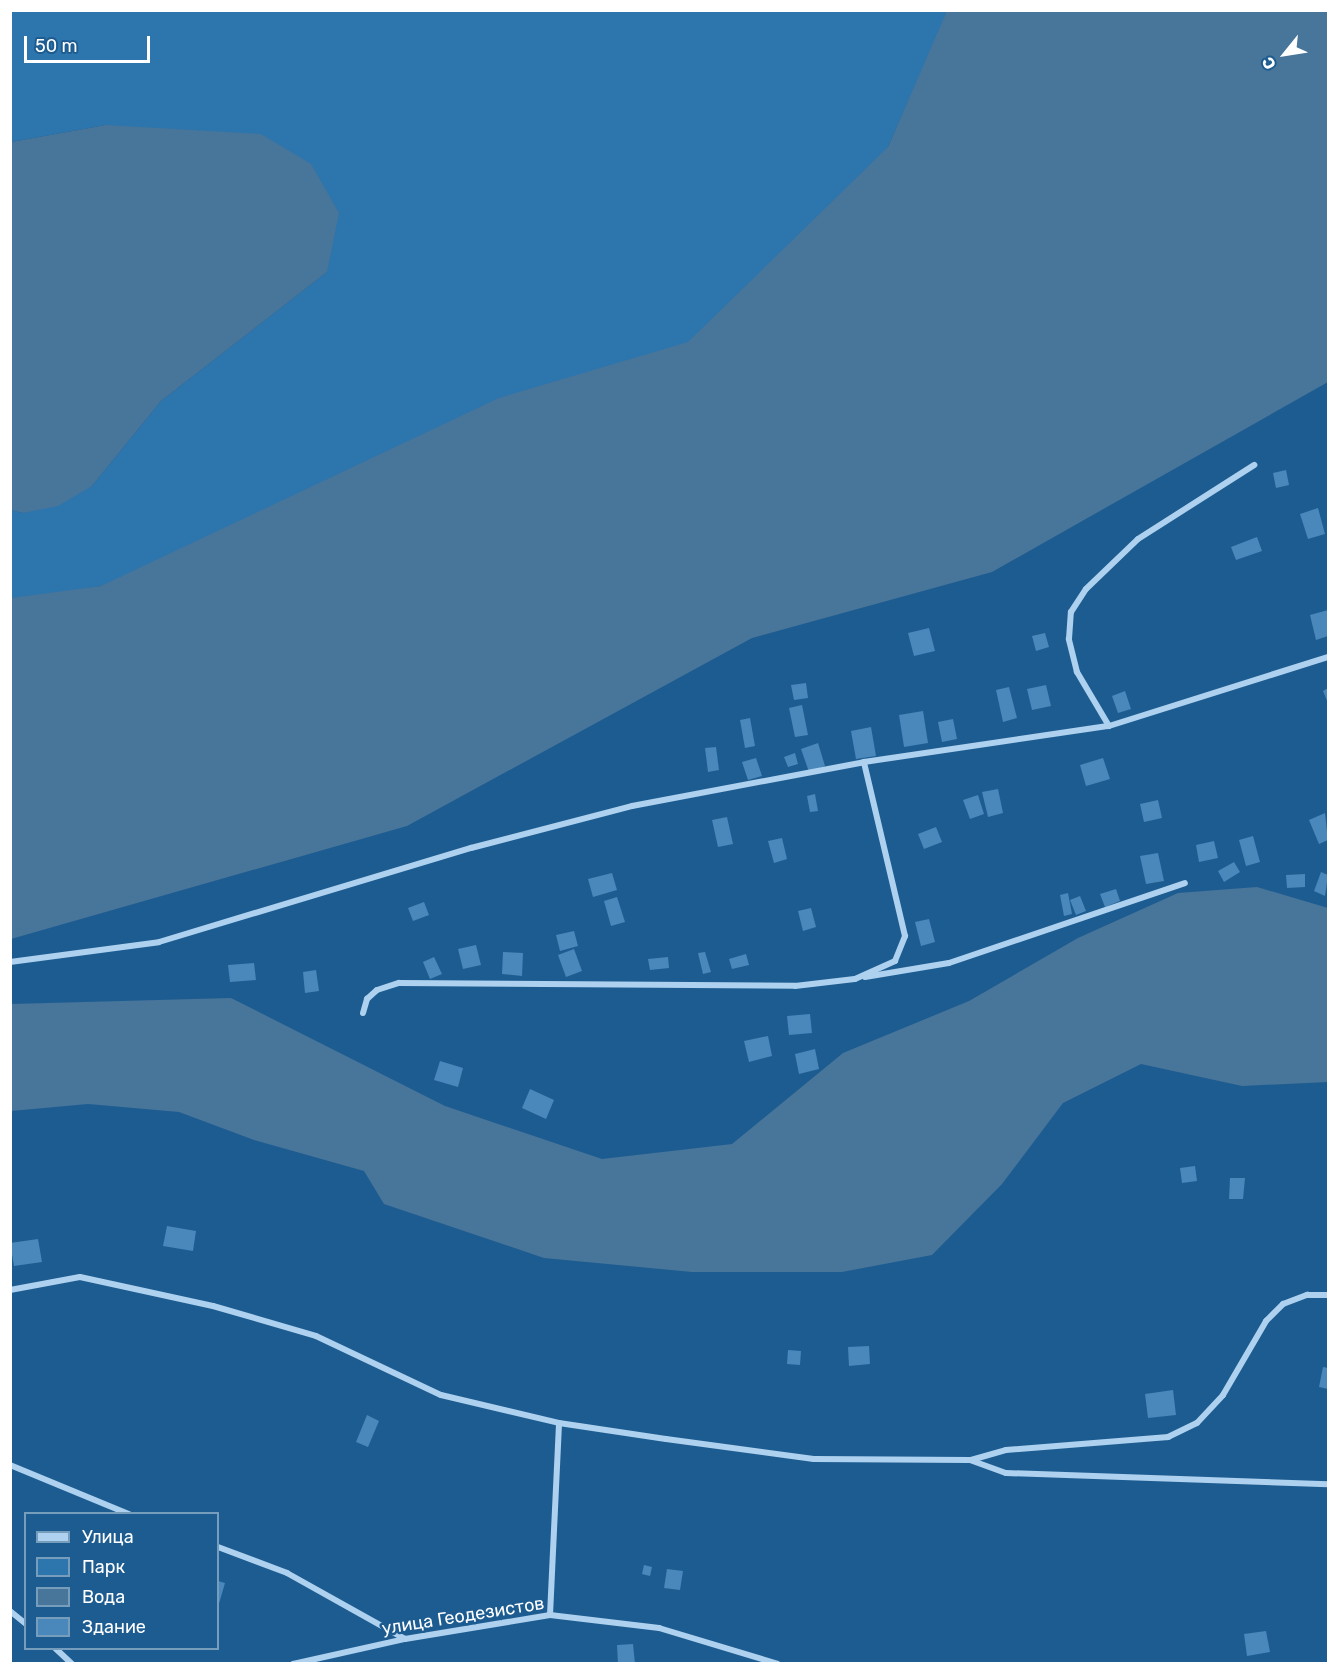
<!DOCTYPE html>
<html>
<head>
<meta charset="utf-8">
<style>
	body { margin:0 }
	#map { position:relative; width:1339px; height:1674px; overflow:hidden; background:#1d5c91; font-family:Rubik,sans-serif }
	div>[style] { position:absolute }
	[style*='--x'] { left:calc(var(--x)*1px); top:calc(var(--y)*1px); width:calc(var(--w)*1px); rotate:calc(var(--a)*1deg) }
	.green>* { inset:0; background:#2d75ad }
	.water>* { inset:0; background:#48759a }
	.building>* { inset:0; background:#4a87ba }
	.minor>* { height:6px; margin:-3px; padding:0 3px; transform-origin:3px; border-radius:3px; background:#add1ee }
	span { translate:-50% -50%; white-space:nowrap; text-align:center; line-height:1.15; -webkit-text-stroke:5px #1d5c91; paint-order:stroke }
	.street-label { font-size:18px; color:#fff }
	.frame { position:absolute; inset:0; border:12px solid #fff; pointer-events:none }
	.legend { position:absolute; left:24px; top:1512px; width:195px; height:138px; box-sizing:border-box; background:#1d5c91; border:2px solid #779dbd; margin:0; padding:8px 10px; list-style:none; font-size:18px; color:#fff }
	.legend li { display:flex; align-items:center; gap:12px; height:30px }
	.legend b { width:30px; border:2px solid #779dbd }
	.north { position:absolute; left:1255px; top:24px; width:60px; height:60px; -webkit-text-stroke:4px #1d5c91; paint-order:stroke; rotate:240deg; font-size:16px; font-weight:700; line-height:24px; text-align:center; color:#fff }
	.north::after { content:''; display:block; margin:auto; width:21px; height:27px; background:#fff; clip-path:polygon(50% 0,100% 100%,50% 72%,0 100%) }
	.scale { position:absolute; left:24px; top:36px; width:126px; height:27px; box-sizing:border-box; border:3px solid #fff; border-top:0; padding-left:8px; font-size:18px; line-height:21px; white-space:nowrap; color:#fff; -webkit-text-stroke:4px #1d5c91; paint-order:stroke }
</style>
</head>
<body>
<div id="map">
	<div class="green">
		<i style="clip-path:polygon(11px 11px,948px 11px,888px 147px,768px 345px,101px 586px,11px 600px,11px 510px,23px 513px,92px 486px,161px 401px,327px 272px,114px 127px,106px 125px,11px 142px)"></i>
	</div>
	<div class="water">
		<i style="clip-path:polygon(947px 11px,1328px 11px,1328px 382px,992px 572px,752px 638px,407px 826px,11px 939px,11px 598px,101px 586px,499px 398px,688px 342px,888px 147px)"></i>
		<i style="clip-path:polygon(106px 125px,261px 134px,311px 164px,339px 213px,327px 272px,161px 401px,92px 486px,58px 506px,23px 513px,10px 510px,11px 142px)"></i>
		<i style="clip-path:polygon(1257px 887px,1328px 908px,1328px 1082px,1242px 1086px,1141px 1064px,1063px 1103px,1002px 1184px,932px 1255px,842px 1272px,692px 1272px,544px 1258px,384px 1204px,364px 1171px,254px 1140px,179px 1112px,88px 1104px,11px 1111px,11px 1004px,231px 998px,445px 1106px,602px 1159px,732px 1144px,843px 1053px,969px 1001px,1078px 938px,1178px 893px)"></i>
	</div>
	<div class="building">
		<i style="clip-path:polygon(1286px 470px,1289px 485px,1276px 488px,1273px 473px)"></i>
		<i style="clip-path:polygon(1318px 508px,1325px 534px,1308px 539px,1300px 514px)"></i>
		<i style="clip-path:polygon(1257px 537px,1262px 551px,1236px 560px,1231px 547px)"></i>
		<i style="clip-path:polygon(1328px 610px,1328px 636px,1316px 640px,1310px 615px)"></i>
		<i style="clip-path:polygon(929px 628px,935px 651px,914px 656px,908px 633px)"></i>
		<i style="clip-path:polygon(1045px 633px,1049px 647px,1036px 651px,1032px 636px)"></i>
		<i style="clip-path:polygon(806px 683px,808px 698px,794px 700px,791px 685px)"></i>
		<i style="clip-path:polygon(1046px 685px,1051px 706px,1032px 710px,1027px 689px)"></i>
		<i style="clip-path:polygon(1009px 687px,1017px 718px,1003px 722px,996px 690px)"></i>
		<i style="clip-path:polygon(1328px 688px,1328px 703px,1323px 691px)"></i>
		<i style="clip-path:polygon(1125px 691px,1131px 709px,1118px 713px,1112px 696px)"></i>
		<i style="clip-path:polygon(802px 705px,808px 735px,795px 737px,789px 708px)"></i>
		<i style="clip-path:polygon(923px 711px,928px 743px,904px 747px,899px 715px)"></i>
		<i style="clip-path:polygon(750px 718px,755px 746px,745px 748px,740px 720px)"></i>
		<i style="clip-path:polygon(953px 719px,957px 739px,942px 742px,938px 722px)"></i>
		<i style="clip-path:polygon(871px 727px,876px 756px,856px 759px,851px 731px)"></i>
		<i style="clip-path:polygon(818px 743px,825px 766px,809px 772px,801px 749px)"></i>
		<i style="clip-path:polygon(716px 747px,719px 770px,708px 772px,705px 748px)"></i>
		<i style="clip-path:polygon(795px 753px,798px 764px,788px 767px,784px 757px)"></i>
		<i style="clip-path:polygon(756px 758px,762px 776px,748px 780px,742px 762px)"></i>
		<i style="clip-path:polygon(1103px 758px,1110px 779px,1086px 786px,1080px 765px)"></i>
		<i style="clip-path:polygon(998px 789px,1003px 813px,988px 817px,982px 792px)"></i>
		<i style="clip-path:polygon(815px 794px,818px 811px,810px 812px,807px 796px)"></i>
		<i style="clip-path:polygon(978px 795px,984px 814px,970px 819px,963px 800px)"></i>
		<i style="clip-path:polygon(1158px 800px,1162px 818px,1144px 822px,1140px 804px)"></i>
		<i style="clip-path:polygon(1325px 813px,1328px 840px,1319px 844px,1309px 820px)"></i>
		<i style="clip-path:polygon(727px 817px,733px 844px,718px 847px,712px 820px)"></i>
		<i style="clip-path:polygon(936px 827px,942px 842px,924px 849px,918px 834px)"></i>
		<i style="clip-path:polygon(1253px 836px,1260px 862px,1246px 866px,1239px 840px)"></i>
		<i style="clip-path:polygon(782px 838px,787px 859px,774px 863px,768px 841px)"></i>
		<i style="clip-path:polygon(1214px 841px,1218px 858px,1199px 862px,1196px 845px)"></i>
		<i style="clip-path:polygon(1158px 853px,1164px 881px,1146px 884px,1140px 856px)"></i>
		<i style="clip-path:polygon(1234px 862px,1240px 872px,1224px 882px,1218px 871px)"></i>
		<i style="clip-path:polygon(1321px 872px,1328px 875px,1325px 896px,1314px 891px)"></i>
		<i style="clip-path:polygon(612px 873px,617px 890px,593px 897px,588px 879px)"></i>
		<i style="clip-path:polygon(1305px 874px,1305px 887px,1287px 888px,1286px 875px)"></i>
		<i style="clip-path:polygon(1116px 889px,1120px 901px,1105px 907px,1100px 894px)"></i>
		<i style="clip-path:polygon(1068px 893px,1072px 914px,1064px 916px,1060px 895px)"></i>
		<i style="clip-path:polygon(1080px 896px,1086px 911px,1076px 915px,1070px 900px)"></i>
		<i style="clip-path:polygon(617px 897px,625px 922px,611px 926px,604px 901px)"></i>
		<i style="clip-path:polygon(424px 902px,429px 915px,413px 921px,408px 908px)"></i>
		<i style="clip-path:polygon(811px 908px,816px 927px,803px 931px,798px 911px)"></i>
		<i style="clip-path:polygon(929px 919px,935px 942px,921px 946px,915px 922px)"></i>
		<i style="clip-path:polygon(574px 931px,578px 946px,560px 951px,556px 935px)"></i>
		<i style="clip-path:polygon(476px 945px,481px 965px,463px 969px,458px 949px)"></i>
		<i style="clip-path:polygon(574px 949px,582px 971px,566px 977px,558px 955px)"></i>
		<i style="clip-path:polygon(503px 952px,523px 953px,522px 976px,502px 974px)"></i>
		<i style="clip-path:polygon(705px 952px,711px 972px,703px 974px,698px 953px)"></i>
		<i style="clip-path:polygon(746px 954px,749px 965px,732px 969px,729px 959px)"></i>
		<i style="clip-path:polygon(434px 957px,442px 974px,430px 979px,423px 962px)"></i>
		<i style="clip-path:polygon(668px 957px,669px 968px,650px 970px,648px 959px)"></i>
		<i style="clip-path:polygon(254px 963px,256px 980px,230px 982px,228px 965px)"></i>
		<i style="clip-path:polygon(316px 970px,319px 991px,305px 993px,303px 972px)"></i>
		<i style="clip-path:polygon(810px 1014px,812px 1033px,789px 1035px,787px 1016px)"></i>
		<i style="clip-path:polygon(768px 1036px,772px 1056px,749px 1062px,744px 1041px)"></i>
		<i style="clip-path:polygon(815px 1049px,819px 1069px,799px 1074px,795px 1054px)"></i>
		<i style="clip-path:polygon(440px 1061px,463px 1068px,458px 1087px,434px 1080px)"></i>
		<i style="clip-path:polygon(530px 1089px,554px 1100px,546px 1119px,522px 1108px)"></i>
		<i style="clip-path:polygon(1195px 1166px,1197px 1181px,1182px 1183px,1180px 1168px)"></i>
		<i style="clip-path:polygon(1230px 1178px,1245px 1178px,1243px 1199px,1229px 1199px)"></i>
		<i style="clip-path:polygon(167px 1226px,196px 1231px,193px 1251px,163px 1246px)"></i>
		<i style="clip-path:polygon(38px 1239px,42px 1262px,14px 1266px,10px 1243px)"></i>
		<i style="clip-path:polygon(869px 1346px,870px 1364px,849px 1366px,848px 1347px)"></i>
		<i style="clip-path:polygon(788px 1350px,801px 1351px,800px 1365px,787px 1364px)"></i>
		<i style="clip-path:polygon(1323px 1367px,1328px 1368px,1328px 1389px,1319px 1387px)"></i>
		<i style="clip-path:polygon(1173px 1390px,1176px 1415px,1148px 1418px,1145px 1394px)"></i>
		<i style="clip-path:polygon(367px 1415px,379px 1421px,368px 1447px,356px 1442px)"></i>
		<i style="clip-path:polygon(644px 1565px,652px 1567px,650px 1576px,642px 1574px)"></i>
		<i style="clip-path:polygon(667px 1569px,683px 1571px,680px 1590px,664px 1588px)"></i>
		<i style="clip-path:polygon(218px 1581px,225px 1583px,218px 1607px)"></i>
		<i style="clip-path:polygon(1266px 1631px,1270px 1652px,1247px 1656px,1244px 1634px)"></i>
		<i style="clip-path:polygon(633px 1644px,635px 1664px,618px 1664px,617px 1645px)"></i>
	</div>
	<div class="minor">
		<i style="--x:1109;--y:726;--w:63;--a:-120.7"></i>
		<i style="--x:1077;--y:672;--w:34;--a:-104"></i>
		<i style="--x:1069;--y:639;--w:27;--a:-86"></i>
		<i style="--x:1071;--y:612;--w:27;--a:-57"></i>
		<i style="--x:1086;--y:589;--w:72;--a:-43.9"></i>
		<i style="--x:1138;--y:539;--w:138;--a:-32.5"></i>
		<i style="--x:10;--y:962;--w:150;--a:-7.6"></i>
		<i style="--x:159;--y:942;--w:326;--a:-16.8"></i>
		<i style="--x:471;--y:848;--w:166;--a:-14.6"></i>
		<i style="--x:632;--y:806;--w:236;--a:-10.7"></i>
		<i style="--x:864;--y:762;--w:248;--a:-8.4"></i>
		<i style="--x:1109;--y:726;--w:230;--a:-17.5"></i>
		<i style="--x:865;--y:977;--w:85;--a:-9.5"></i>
		<i style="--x:949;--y:963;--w:249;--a:-18.7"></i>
		<i style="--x:363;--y:1013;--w:15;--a:-74"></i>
		<i style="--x:367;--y:999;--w:13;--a:-42"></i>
		<i style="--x:377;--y:990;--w:23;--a:-18"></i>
		<i style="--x:399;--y:983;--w:396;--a:0.4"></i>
		<i style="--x:795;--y:986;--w:60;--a:-6.7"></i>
		<i style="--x:855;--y:979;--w:44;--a:-24.2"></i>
		<i style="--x:895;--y:961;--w:27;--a:-68"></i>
		<i style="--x:905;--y:936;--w:179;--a:-103.3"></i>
		<i style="--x:10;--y:1290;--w:71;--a:-10.5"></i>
		<i style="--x:80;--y:1277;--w:136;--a:12.3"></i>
		<i style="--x:213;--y:1306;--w:107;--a:16.2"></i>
		<i style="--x:316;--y:1336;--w:138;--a:25.3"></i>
		<i style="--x:441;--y:1395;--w:121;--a:13.3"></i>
		<i style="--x:559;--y:1423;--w:108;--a:8.5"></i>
		<i style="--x:666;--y:1439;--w:149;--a:7.7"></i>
		<i style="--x:814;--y:1459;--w:156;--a:0.4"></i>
		<i style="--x:970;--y:1460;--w:38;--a:20"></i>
		<i style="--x:1006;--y:1473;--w:322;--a:2"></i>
		<i style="--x:971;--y:1460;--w:36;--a:-16"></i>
		<i style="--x:1006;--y:1450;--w:163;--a:-4.6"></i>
		<i style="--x:1168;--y:1437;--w:32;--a:-26"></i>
		<i style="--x:1197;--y:1423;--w:38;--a:-47"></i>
		<i style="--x:1223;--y:1395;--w:86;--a:-59.8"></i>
		<i style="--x:1266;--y:1321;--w:24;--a:-45"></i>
		<i style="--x:1283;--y:1304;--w:26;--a:-21"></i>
		<i style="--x:1307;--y:1295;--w:21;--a:0"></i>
		<i style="--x:10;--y:1465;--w:129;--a:22.4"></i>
		<i style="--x:218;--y:1547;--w:74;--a:20.6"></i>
		<i style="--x:287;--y:1573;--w:135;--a:29.2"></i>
		<i style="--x:10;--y:1611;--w:21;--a:39"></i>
		<i style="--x:550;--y:1615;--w:192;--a:-87.3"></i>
		<i style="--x:55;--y:1648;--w:23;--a:43"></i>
		<i style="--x:293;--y:1664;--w:115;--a:-12.6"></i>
		<i style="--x:405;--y:1639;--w:147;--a:-9.4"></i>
		<i style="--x:550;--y:1615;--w:110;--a:6.8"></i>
		<i style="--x:659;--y:1628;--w:124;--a:16.8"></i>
	</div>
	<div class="street-label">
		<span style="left:463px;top:1616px;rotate:-9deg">улица Геодезистов</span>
	</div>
	<div class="frame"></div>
	<ul class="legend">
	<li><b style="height:8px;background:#add1ee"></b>Улица</li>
	<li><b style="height:16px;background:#2d75ad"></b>Парк</li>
	<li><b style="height:16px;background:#48759a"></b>Вода</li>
	<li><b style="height:16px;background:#4a87ba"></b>Здание</li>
	</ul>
	<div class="north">С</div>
	<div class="scale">50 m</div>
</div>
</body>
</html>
